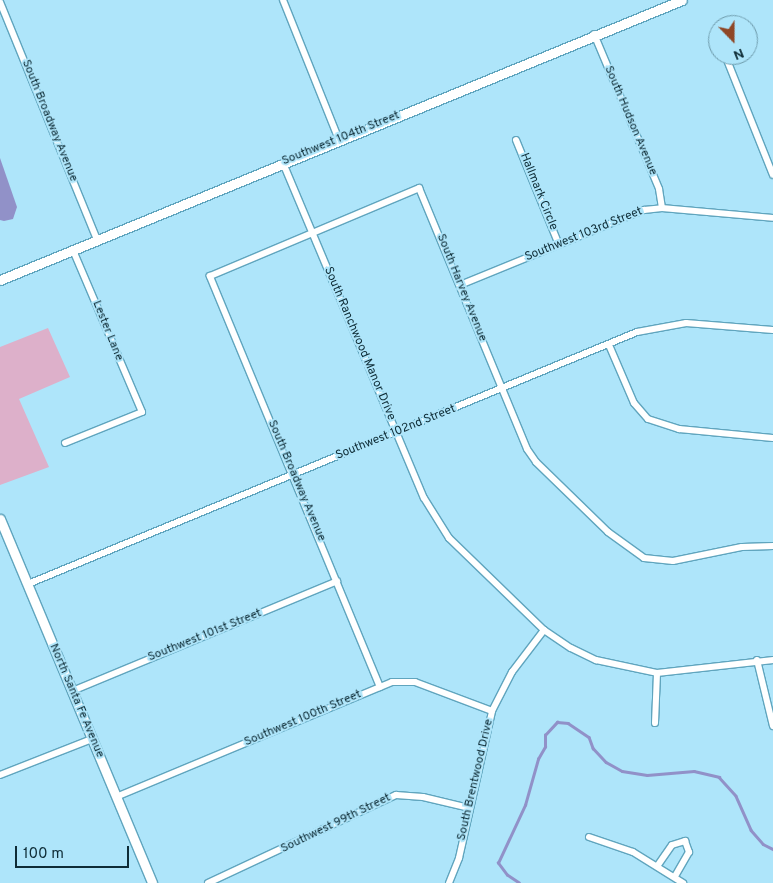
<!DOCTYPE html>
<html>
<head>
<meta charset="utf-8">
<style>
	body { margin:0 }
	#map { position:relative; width:773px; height:883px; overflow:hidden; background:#aee5fa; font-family:Overpass,sans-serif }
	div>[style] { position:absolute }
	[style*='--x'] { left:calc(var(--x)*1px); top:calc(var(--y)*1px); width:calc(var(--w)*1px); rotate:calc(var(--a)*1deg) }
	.green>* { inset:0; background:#ddb0ca }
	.water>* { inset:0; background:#9191c8 }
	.stream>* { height:2.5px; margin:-1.25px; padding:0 1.25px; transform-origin:1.25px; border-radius:1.25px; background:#9191c8 }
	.roads { filter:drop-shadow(1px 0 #60a5be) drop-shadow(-1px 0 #60a5be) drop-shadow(0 1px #60a5be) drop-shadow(0 -1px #60a5be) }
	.minor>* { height:6px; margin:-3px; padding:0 3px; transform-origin:3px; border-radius:3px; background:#fff }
	.secondary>* { height:9px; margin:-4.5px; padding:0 4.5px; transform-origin:4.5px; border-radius:4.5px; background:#fff }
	span { translate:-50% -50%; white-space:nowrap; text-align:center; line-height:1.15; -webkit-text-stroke:4px #aee5fa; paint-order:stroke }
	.street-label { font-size:12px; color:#0e2c36 }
	.north { position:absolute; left:708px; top:15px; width:50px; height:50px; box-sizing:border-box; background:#aee5fa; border:1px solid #6e9bac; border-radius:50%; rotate:158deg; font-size:14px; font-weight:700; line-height:20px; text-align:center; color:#0e2c36 }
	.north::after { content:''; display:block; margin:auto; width:18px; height:22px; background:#8f4726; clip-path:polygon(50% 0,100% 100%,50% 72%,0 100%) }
	.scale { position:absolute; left:15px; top:846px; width:114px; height:22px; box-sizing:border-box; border:2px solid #0e2c36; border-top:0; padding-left:6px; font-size:15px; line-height:18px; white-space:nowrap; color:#0e2c36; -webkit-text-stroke:4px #aee5fa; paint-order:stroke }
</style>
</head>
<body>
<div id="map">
	<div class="green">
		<i style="clip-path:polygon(48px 328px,70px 377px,19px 399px,49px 467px,0 485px,0 347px)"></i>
	</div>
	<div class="water">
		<i style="clip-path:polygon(0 158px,17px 207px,13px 219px,4px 221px,0 220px)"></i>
	</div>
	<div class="stream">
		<i style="--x:519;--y:883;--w:14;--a:-146"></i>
		<i style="--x:507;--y:875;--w:15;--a:-127"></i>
		<i style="--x:498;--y:863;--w:64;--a:-65"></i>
		<i style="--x:525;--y:805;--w:48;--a:-74.2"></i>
		<i style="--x:538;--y:759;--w:14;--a:-60"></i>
		<i style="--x:545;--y:747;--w:12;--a:-90"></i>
		<i style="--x:545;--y:735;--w:18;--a:-47"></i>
		<i style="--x:557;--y:722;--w:11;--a:5"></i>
		<i style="--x:568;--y:723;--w:25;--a:34"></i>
		<i style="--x:589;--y:737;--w:12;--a:70"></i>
		<i style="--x:593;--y:748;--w:19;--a:47"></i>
		<i style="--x:606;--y:762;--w:18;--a:29"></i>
		<i style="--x:622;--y:771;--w:25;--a:9"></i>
		<i style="--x:647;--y:775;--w:47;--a:-4.9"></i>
		<i style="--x:694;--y:771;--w:26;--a:13"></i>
		<i style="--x:719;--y:777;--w:25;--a:48"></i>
		<i style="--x:736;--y:796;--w:37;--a:66"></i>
		<i style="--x:751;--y:830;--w:18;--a:49"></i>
		<i style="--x:763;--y:844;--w:11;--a:27"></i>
	</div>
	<div class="roads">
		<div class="minor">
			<i style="--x:283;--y:0;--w:151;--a:68.2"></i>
			<i style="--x:0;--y:2;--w:257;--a:67.8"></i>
			<i style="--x:594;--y:34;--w:168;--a:67.2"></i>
			<i style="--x:659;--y:189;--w:19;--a:81"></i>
			<i style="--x:725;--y:55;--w:129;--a:68.2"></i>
			<i style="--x:516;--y:140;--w:113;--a:67.7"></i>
			<i style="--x:283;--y:163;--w:363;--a:67.2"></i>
			<i style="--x:424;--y:498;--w:47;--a:58"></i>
			<i style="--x:449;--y:538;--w:132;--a:44.1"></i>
			<i style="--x:544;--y:630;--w:32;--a:34"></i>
			<i style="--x:571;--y:648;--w:28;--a:26"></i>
			<i style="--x:596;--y:660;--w:62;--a:12"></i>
			<i style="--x:657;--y:673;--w:117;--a:-6.4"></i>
			<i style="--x:460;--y:285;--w:199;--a:-22.2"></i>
			<i style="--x:644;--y:210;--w:18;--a:-6"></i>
			<i style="--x:662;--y:208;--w:111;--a:5.1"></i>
			<i style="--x:609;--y:345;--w:63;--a:66.7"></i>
			<i style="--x:634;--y:403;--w:21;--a:49"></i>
			<i style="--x:648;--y:419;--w:33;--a:18"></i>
			<i style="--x:679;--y:429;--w:94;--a:5.5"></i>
			<i style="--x:65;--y:443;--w:83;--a:-21.9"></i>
			<i style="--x:142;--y:412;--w:176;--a:-113.1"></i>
			<i style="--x:28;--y:584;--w:659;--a:-22.48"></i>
			<i style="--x:637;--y:332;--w:50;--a:-10.4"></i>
			<i style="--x:686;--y:323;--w:87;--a:4.6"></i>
			<i style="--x:757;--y:660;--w:68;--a:76.4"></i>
			<i style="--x:380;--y:687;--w:445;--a:-112.5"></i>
			<i style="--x:210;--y:276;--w:227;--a:-22.8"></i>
			<i style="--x:419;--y:188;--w:282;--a:67.5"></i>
			<i style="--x:527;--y:449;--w:16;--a:55"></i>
			<i style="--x:536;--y:462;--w:100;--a:44.2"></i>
			<i style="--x:608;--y:532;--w:44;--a:35.8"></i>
			<i style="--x:644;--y:558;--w:29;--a:6"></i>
			<i style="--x:673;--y:561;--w:70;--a:-11.5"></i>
			<i style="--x:742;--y:547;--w:31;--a:-2"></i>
			<i style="--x:72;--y:691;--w:287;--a:-22.5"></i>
			<i style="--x:655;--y:723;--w:50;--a:-87.7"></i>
			<i style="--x:0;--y:775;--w:99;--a:-21.4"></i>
			<i style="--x:116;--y:797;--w:299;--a:-22.6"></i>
			<i style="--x:392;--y:682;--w:23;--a:0"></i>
			<i style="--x:415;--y:682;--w:82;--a:20.6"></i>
			<i style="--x:589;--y:837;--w:46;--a:18.8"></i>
			<i style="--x:633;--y:852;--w:59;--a:31.8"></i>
			<i style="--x:658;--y:865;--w:24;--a:-55"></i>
			<i style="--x:672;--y:845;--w:14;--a:-17"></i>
			<i style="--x:685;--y:841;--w:12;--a:70"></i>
			<i style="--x:689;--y:852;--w:28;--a:120"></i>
			<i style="--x:208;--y:883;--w:208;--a:-25.1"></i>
			<i style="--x:396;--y:795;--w:27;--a:4"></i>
			<i style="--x:423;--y:797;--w:47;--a:13.4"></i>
			<i style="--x:449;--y:883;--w:27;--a:-68"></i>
			<i style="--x:459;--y:858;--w:151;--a:-77.3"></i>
			<i style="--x:492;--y:711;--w:44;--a:-62.9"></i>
			<i style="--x:512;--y:672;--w:53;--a:-52.7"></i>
		</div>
		<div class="secondary">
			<i style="--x:0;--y:280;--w:737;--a:-22.32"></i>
			<i style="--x:0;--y:519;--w:394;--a:67.3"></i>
		</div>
	</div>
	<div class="street-label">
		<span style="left:49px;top:121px;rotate:68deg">South Broadway Avenue</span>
		<span style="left:630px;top:121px;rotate:67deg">South Hudson Avenue</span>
		<span style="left:341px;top:139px;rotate:-22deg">Southwest 104th Street</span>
		<span style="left:538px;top:192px;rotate:68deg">Hallmark Circle</span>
		<span style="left:584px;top:235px;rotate:-22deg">Southwest 103rd Street</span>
		<span style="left:461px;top:288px;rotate:68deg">South Harvey Avenue</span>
		<span style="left:107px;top:331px;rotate:68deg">Lester Lane</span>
		<span style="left:359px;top:344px;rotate:67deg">South Ranchwood Manor Drive</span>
		<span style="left:396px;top:433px;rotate:-22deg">Southwest 102nd Street</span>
		<span style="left:296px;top:481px;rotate:67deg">South Broadway Avenue</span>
		<span style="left:205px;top:636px;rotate:-22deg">Southwest 101st Street</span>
		<span style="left:76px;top:701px;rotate:67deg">North Santa Fe Avenue</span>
		<span style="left:303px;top:719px;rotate:-23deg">Southwest 100th Street</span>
		<span style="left:476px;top:780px;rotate:-77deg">South Brentwood Drive</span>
		<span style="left:336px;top:824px;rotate:-26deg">Southwest 99th Street</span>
	</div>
	<div class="north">N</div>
	<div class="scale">100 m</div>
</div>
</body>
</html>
